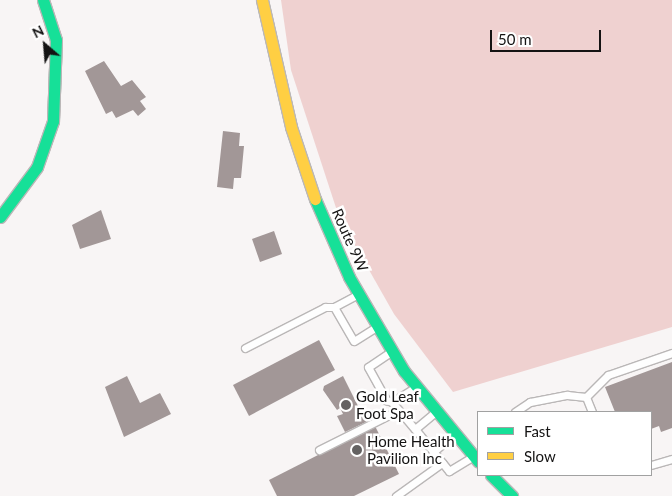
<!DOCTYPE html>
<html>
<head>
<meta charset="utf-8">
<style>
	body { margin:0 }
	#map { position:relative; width:672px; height:496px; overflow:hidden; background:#f8f5f5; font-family:Lato,sans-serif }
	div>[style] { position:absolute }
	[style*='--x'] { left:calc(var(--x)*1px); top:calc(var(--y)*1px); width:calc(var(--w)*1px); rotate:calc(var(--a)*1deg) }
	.green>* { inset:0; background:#efd1d0 }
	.building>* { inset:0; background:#a29797 }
	.roads { filter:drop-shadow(1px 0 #bab7b7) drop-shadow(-1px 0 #bab7b7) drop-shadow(0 1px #bab7b7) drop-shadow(0 -1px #bab7b7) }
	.lane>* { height:7px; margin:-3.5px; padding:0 3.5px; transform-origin:3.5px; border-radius:3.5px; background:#fefefe }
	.fast>* { height:11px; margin:-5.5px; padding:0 5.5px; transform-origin:5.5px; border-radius:5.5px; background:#16e098 }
	.slow>* { height:11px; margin:-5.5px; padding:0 5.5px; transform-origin:5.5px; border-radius:5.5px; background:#ffcf43 }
	.dots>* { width:14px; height:14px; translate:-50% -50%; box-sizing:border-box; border:2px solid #fff; border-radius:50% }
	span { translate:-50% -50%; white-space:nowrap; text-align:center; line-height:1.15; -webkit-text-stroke:5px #fff; paint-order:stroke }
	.street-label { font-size:15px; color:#141313 }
	.poi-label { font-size:15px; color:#141313 }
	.left { translate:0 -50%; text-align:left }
	.legend { position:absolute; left:477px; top:411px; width:175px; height:65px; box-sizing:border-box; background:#fff; border:1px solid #a1a1a1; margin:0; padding:6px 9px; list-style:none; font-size:15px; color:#141313 }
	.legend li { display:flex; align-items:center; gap:10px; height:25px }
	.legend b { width:25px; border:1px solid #a1a1a1 }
	.north { position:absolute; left:20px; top:20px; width:50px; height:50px; -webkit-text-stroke:4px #fff; paint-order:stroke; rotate:333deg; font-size:14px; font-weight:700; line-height:20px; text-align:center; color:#141313 }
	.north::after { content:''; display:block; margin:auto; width:18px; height:22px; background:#141313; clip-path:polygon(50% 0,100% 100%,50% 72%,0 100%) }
	.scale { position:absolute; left:490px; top:30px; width:111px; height:22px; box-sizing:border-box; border:2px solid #141313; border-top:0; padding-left:6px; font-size:15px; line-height:18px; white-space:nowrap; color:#141313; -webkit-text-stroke:4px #fff; paint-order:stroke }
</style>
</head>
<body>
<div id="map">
	<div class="green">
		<i style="clip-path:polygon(281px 0,672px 0,672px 327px,453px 392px,394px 314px,339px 217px,291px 70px)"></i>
	</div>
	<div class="building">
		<i style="clip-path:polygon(104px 61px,121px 86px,132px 80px,146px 97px,140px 101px,146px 109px,138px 116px,133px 110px,116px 118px,112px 111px,106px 114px,85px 71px)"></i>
		<i style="clip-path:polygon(223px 131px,240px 133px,239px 146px,244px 146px,241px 178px,234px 178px,233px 189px,217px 187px)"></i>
		<i style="clip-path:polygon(101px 210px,111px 239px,80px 249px,72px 225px)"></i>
		<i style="clip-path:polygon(274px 231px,282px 254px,260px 262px,252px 239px)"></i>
		<i style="clip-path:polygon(319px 340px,335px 370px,249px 416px,233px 385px)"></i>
		<i style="clip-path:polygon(672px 362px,672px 428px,661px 432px,659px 426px,651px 429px,651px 412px,615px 412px,605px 387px)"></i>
		<i style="clip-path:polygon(127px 376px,140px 403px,160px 393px,171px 414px,124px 437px,105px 387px)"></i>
		<i style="clip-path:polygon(343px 376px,366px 422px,345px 432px,337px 416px,343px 414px,340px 408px,337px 410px,323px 390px,324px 386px)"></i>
		<i style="clip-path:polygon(375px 426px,399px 474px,354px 496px,277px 496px,269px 480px)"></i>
	</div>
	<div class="roads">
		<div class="lane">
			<i style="--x:334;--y:307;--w:39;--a:60"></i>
			<i style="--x:354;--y:341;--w:22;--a:-32"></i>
			<i style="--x:245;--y:348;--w:90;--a:-27.1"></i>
			<i style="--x:325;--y:307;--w:9;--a:0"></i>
			<i style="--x:334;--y:307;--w:24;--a:-28"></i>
			<i style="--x:389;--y:353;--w:25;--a:146"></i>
			<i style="--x:368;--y:367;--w:38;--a:61"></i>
			<i style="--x:386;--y:400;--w:6;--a:18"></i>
			<i style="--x:392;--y:402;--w:25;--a:-32"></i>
			<i style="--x:586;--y:397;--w:31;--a:-45"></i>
			<i style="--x:608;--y:375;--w:68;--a:-19"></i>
			<i style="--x:586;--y:397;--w:16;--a:68"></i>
			<i style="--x:392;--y:402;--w:35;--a:50"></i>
			<i style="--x:515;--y:412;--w:18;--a:-34"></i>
			<i style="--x:530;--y:402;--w:38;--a:-11"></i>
			<i style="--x:567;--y:395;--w:19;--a:6"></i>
			<i style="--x:433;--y:414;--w:23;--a:140"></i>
			<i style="--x:415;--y:429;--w:54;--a:51"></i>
			<i style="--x:449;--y:471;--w:26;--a:-31"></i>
			<i style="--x:319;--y:450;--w:89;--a:-26.6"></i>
			<i style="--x:433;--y:452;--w:25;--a:-40"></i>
			<i style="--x:651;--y:465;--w:22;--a:-16"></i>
			<i style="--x:396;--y:496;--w:57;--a:-35.7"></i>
		</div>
		<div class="fast">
			<i style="--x:315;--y:199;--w:85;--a:66.4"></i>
			<i style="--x:349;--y:277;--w:109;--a:59.7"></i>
			<i style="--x:404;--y:371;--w:117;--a:50.6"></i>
			<i style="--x:0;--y:217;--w:62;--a:-53.5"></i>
			<i style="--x:37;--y:167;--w:49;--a:-70.8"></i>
			<i style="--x:53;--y:121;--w:81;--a:-87.9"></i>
			<i style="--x:56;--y:40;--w:42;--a:-108"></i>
			<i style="--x:491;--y:475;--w:30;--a:45"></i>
		</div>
		<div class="slow">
			<i style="--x:262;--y:0;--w:130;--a:77.1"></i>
			<i style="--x:291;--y:127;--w:76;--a:71.6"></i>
		</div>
	</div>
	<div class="dots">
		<i style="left:346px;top:405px;background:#646262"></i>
		<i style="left:357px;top:450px;background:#646262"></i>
	</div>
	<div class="street-label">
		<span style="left:350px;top:240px;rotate:66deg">Route 9W</span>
	</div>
	<div class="poi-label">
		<span class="left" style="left:356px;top:405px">Gold Leaf<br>Foot Spa</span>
		<span class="left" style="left:367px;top:450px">Home Health<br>Pavilion Inc</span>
	</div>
	<ul class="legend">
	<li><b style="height:6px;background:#16e098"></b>Fast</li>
	<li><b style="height:6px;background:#ffcf43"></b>Slow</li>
	</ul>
	<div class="north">N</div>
	<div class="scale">50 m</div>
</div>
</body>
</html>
